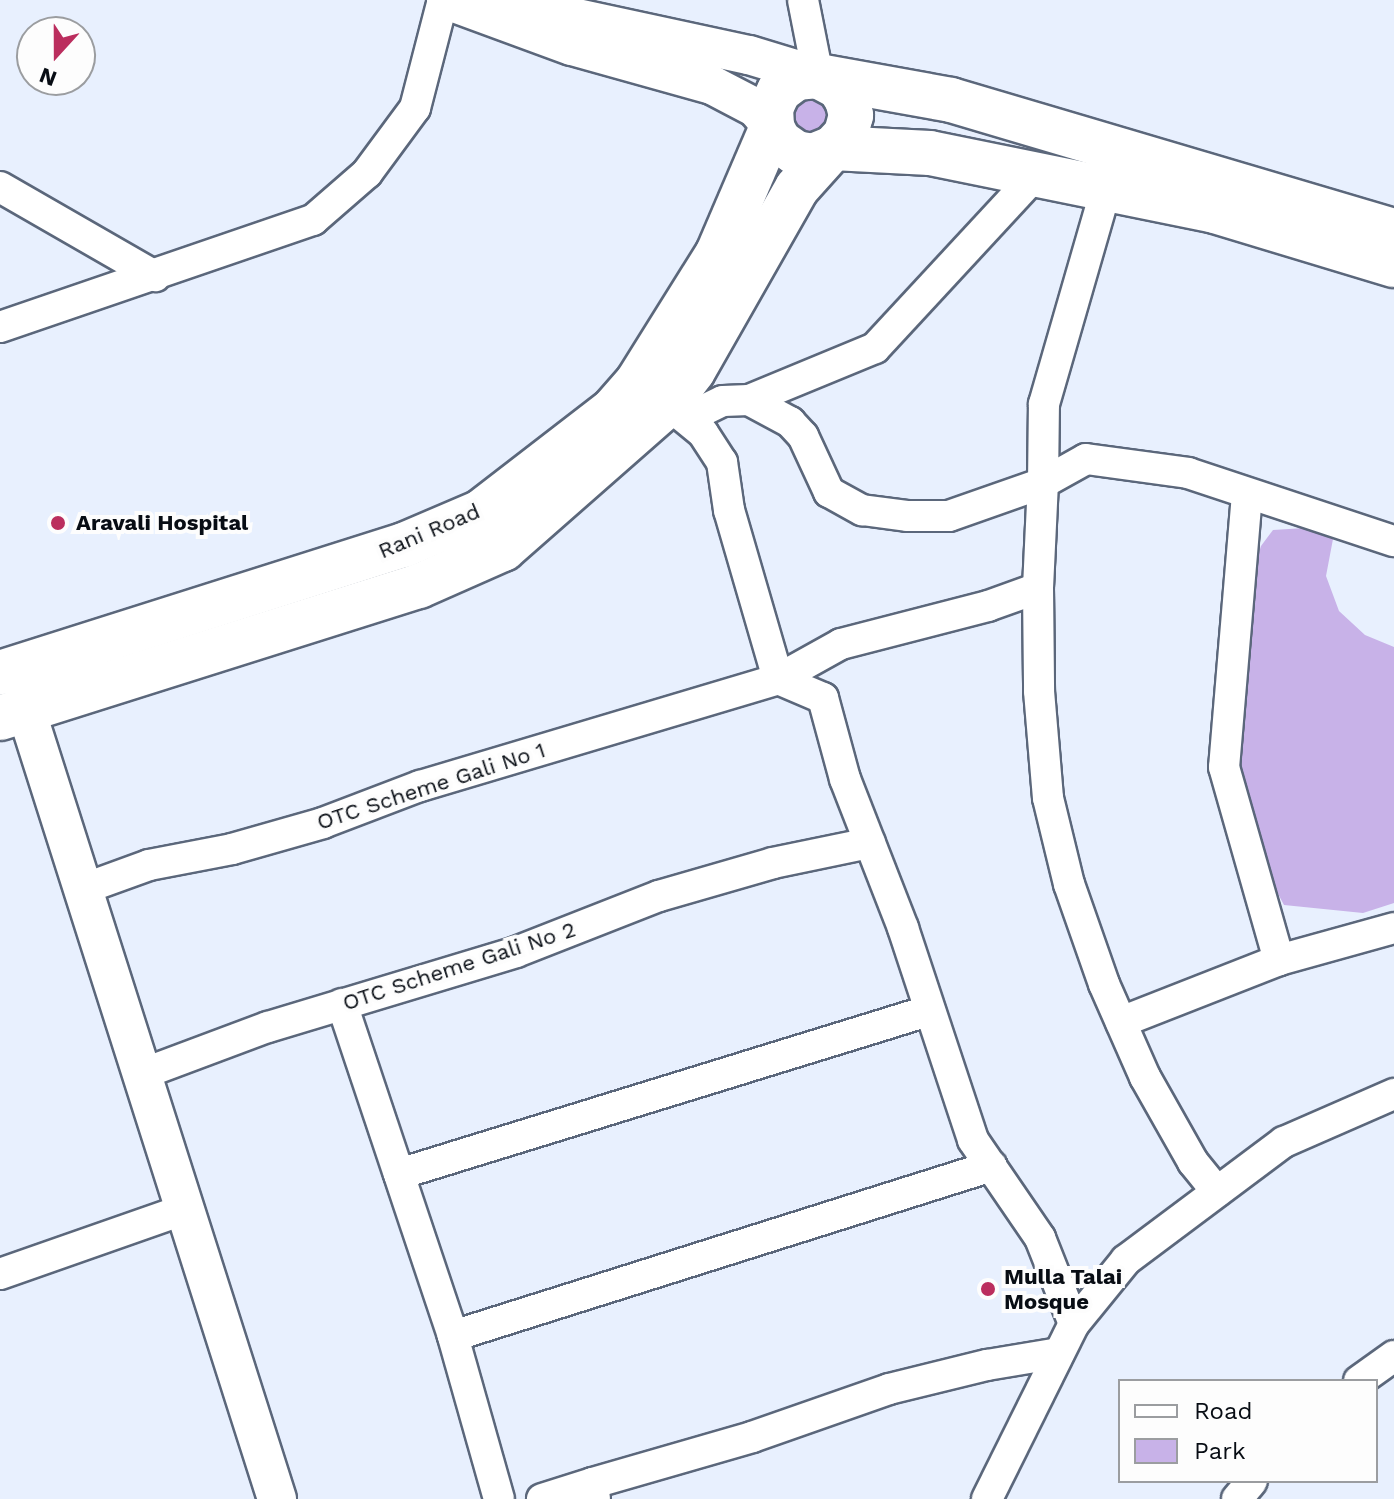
<!DOCTYPE html>
<html>
<head>
<meta charset="utf-8">
<style>
	body { margin:0 }
	#map { position:relative; width:1394px; height:1499px; overflow:hidden; background:#e8f0fe; font-family:"Work Sans",sans-serif }
	div>[style] { position:absolute }
	[style*='--x'] { left:calc(var(--x)*1px); top:calc(var(--y)*1px); width:calc(var(--w)*1px); rotate:calc(var(--a)*1deg) }
	.green>* { inset:0; background:#c8b2e8 }
	.roads { filter:drop-shadow(2px 0 #5b677b) drop-shadow(-2px 0 #5b677b) drop-shadow(0 2px #5b677b) drop-shadow(0 -2px #5b677b) }
	.minor>* { height:30px; margin:-15px; padding:0 15px; transform-origin:15px; border-radius:15px; background:#fff }
	.tertiary>* { height:38px; margin:-19px; padding:0 19px; transform-origin:19px; border-radius:19px; background:#fff }
	.trunk>* { height:44px; margin:-22px; padding:0 22px; transform-origin:22px; border-radius:22px; background:#fff }
	.dots>* { width:22px; height:22px; translate:-50% -50%; box-sizing:border-box; border:4px solid #fdfdfd; border-radius:50% }
	span { translate:-50% -50%; white-space:nowrap; text-align:center; line-height:1.15; -webkit-text-stroke:8px #fdfdfd; paint-order:stroke }
	.poi-label { font-size:22px; color:#080d14; font-weight:700 }
	.left { translate:0 -50%; text-align:left }
	.street-label { font-size:22px; color:#080d14 }
	.legend { position:absolute; left:1118px; top:1379px; width:260px; height:104px; box-sizing:border-box; background:#fdfdfd; border:2px solid #9b9da0; margin:0; padding:10px 14px; list-style:none; font-size:24px; color:#080d14 }
	.legend li { display:flex; align-items:center; gap:16px; height:40px }
	.legend b { width:40px; border:2px solid #9b9da0 }
	.north { position:absolute; left:16px; top:16px; width:80px; height:80px; box-sizing:border-box; background:#fdfdfd; border:2px solid #9b9da0; border-radius:50%; rotate:201deg; font-size:22px; font-weight:700; line-height:32px; text-align:center; color:#080d14 }
	.north::after { content:''; display:block; margin:auto; width:28px; height:36px; background:#bb2e5e; clip-path:polygon(50% 0,100% 100%,50% 72%,0 100%) }
</style>
</head>
<body>
<div id="map">
	<div class="green">
		<i style="clip-path:polygon(809px 95px,821px 98px,832px 117px,813px 138px,794px 130px,790px 111px)"></i>
		<i style="clip-path:polygon(1305px 528px,1333px 539px,1326px 576px,1339px 611px,1365px 635px,1394px 647px,1394px 903px,1363px 913px,1284px 905px,1251px 844px,1234px 786px,1243px 602px,1261px 546px,1273px 530px)"></i>
	</div>
	<div class="roads">
		<div class="minor">
			<i style="--x:803;--y:0;--w:77;--a:78.8"></i>
			<i style="--x:0;--y:187;--w:179;--a:29.9"></i>
			<i style="--x:0;--y:327;--w:331;--a:-18.9"></i>
			<i style="--x:313;--y:220;--w:72;--a:-41"></i>
			<i style="--x:367;--y:173;--w:81;--a:-53.6"></i>
			<i style="--x:415;--y:108;--w:112;--a:-75.5"></i>
			<i style="--x:654;--y:393;--w:63;--a:39.2"></i>
			<i style="--x:703;--y:433;--w:35;--a:57"></i>
			<i style="--x:722;--y:462;--w:49;--a:81.7"></i>
			<i style="--x:729;--y:510;--w:176;--a:73.8"></i>
			<i style="--x:778;--y:679;--w:49;--a:22.9"></i>
			<i style="--x:823;--y:698;--w:84;--a:74.8"></i>
			<i style="--x:845;--y:779;--w:160;--a:68.7"></i>
			<i style="--x:903;--y:928;--w:223;--a:71.7"></i>
			<i style="--x:973;--y:1140;--w:119;--a:55.6"></i>
			<i style="--x:1040;--y:1238;--w:92;--a:68.4"></i>
			<i style="--x:749;--y:400;--w:136;--a:-22.4"></i>
			<i style="--x:875;--y:348;--w:236;--a:-47.2"></i>
			<i style="--x:670;--y:404;--w:31;--a:15"></i>
			<i style="--x:700;--y:412;--w:25;--a:-26"></i>
			<i style="--x:723;--y:401;--w:26;--a:-2"></i>
			<i style="--x:749;--y:400;--w:47;--a:28.2"></i>
			<i style="--x:790;--y:422;--w:19;--a:47"></i>
			<i style="--x:803;--y:436;--w:62;--a:65.1"></i>
			<i style="--x:829;--y:492;--w:38;--a:29"></i>
			<i style="--x:862;--y:510;--w:45;--a:7.6"></i>
			<i style="--x:907;--y:516;--w:42;--a:0"></i>
			<i style="--x:949;--y:516;--w:100;--a:-19.3"></i>
			<i style="--x:1043;--y:483;--w:79;--a:-89.3"></i>
			<i style="--x:1044;--y:404;--w:224;--a:-73.9"></i>
			<i style="--x:1247;--y:494;--w:274;--a:94.8"></i>
			<i style="--x:1224;--y:767;--w:201;--a:74.1"></i>
			<i style="--x:1038;--y:588;--w:103;--a:89.4"></i>
			<i style="--x:1039;--y:691;--w:107;--a:85.2"></i>
			<i style="--x:1048;--y:798;--w:89;--a:76.3"></i>
			<i style="--x:1069;--y:884;--w:106;--a:70.7"></i>
			<i style="--x:1104;--y:984;--w:102;--a:66.2"></i>
			<i style="--x:1145;--y:1077;--w:98;--a:60.5"></i>
			<i style="--x:1193;--y:1162;--w:38;--a:51"></i>
			<i style="--x:83;--y:889;--w:70;--a:-20"></i>
			<i style="--x:149;--y:865;--w:85;--a:-10.9"></i>
			<i style="--x:232;--y:849;--w:95;--a:-15.9"></i>
			<i style="--x:323;--y:823;--w:104;--a:-20.9"></i>
			<i style="--x:420;--y:786;--w:374;--a:-16.6"></i>
			<i style="--x:778;--y:679;--w:72;--a:-29.1"></i>
			<i style="--x:841;--y:644;--w:152;--a:-14.5"></i>
			<i style="--x:988;--y:606;--w:53;--a:-19.8"></i>
			<i style="--x:1038;--y:588;--w:105;--a:-87.3"></i>
			<i style="--x:1043;--y:483;--w:49;--a:-29.2"></i>
			<i style="--x:1086;--y:459;--w:103;--a:7.8"></i>
			<i style="--x:1188;--y:473;--w:217;--a:18.3"></i>
			<i style="--x:342;--y:1004;--w:350;--a:71.5"></i>
			<i style="--x:1121;--y:1022;--w:170;--a:-21.4"></i>
			<i style="--x:1279;--y:960;--w:119;--a:-15.5"></i>
			<i style="--x:142;--y:1074;--w:134;--a:-20.5"></i>
			<i style="--x:268;--y:1027;--w:259;--a:-16.8"></i>
			<i style="--x:516;--y:952;--w:154;--a:-21.4"></i>
			<i style="--x:659;--y:896;--w:119;--a:-16.1"></i>
			<i style="--x:773;--y:863;--w:99;--a:-11.7"></i>
			<i style="--x:399;--y:1174;--w:554;--a:-17.13"></i>
			<i style="--x:0;--y:1274;--w:197;--a:-19.3"></i>
			<i style="--x:1359;--y:1381;--w:43;--a:-35.5"></i>
			<i style="--x:593;--y:1483;--w:166;--a:-16.1"></i>
			<i style="--x:752;--y:1437;--w:145;--a:-19.3"></i>
			<i style="--x:889;--y:1389;--w:101;--a:-13.8"></i>
			<i style="--x:987;--y:1365;--w:73;--a:-9.5"></i>
			<i style="--x:499;--y:1499;--w:169;--a:-105.8"></i>
			<i style="--x:453;--y:1336;--w:565;--a:-17.51"></i>
			<i style="--x:542;--y:1499;--w:53;--a:-17.4"></i>
			<i style="--x:593;--y:1483;--w:16;--a:83"></i>
			<i style="--x:987;--y:1499;--w:195;--a:-63.6"></i>
			<i style="--x:1074;--y:1324;--w:82;--a:-50.9"></i>
			<i style="--x:1126;--y:1260;--w:197;--a:-36.8"></i>
			<i style="--x:1284;--y:1142;--w:120;--a:-23.6"></i>
			<i style="--x:1237;--y:1499;--w:23;--a:-50"></i>
		</div>
		<div class="tertiary">
			<i style="--x:446;--y:0;--w:134;--a:20.1"></i>
			<i style="--x:572;--y:46;--w:145;--a:15.6"></i>
			<i style="--x:712;--y:85;--w:50;--a:27.6"></i>
			<i style="--x:756;--y:108;--w:25;--a:50"></i>
			<i style="--x:515;--y:13;--w:53;--a:3.2"></i>
			<i style="--x:568;--y:16;--w:185;--a:12.2"></i>
			<i style="--x:749;--y:55;--w:72;--a:16.9"></i>
			<i style="--x:26;--y:710;--w:828;--a:72.35"></i>
		</div>
		<div class="trunk">
			<i style="--x:818;--y:76;--w:24;--a:28"></i>
			<i style="--x:839;--y:87;--w:15;--a:58"></i>
			<i style="--x:847;--y:100;--w:16;--a:75"></i>
			<i style="--x:851;--y:115;--w:20;--a:105"></i>
			<i style="--x:846;--y:134;--w:19;--a:133"></i>
			<i style="--x:833;--y:148;--w:22;--a:158"></i>
			<i style="--x:813;--y:156;--w:17;--a:-170"></i>
			<i style="--x:796;--y:153;--w:21;--a:-145"></i>
			<i style="--x:779;--y:141;--w:16;--a:-117"></i>
			<i style="--x:772;--y:127;--w:19;--a:-93"></i>
			<i style="--x:771;--y:108;--w:19;--a:-65"></i>
			<i style="--x:779;--y:91;--w:21;--a:-37"></i>
			<i style="--x:796;--y:78;--w:22;--a:-5"></i>
			<i style="--x:818;--y:76;--w:135;--a:10.2"></i>
			<i style="--x:951;--y:100;--w:462;--a:16.5"></i>
			<i style="--x:0;--y:673;--w:424;--a:-17.6"></i>
			<i style="--x:404;--y:545;--w:84;--a:-23.2"></i>
			<i style="--x:481;--y:512;--w:167;--a:-37.7"></i>
			<i style="--x:613;--y:410;--w:38;--a:-49"></i>
			<i style="--x:638;--y:381;--w:151;--a:-58"></i>
			<i style="--x:718;--y:253;--w:137;--a:-66.8"></i>
			<i style="--x:0;--y:718;--w:439;--a:-17.5"></i>
			<i style="--x:419;--y:586;--w:92;--a:-23.8"></i>
			<i style="--x:503;--y:549;--w:220;--a:-41.3"></i>
			<i style="--x:668;--y:404;--w:41;--a:-52.9"></i>
			<i style="--x:693;--y:371;--w:210;--a:-60.4"></i>
			<i style="--x:797;--y:188;--w:54;--a:-48"></i>
			<i style="--x:833;--y:148;--w:97;--a:3"></i>
			<i style="--x:930;--y:153;--w:291;--a:11.5"></i>
			<i style="--x:1215;--y:211;--w:187;--a:16.8"></i>
		</div>
	</div>
	<div class="dots">
		<i style="left:58px;top:523px;background:#bb2e5e"></i>
		<i style="left:988px;top:1289px;background:#bb2e5e"></i>
	</div>
	<div class="poi-label">
		<span class="left" style="left:76px;top:523px">Aravali Hospital</span>
		<span class="left" style="left:1004px;top:1289px">Mulla Talai<br>Mosque</span>
	</div>
	<div class="street-label">
		<span style="left:429px;top:531px;rotate:-23deg">Rani Road</span>
		<span style="left:431px;top:786px;rotate:-18deg">OTC Scheme Gali No 1</span>
		<span style="left:459px;top:966px;rotate:-18deg">OTC Scheme Gali No 2</span>
	</div>
	<ul class="legend">
	<li><b style="height:10px;background:#fff"></b>Road</li>
	<li><b style="height:22px;background:#c8b2e8"></b>Park</li>
	</ul>
	<div class="north">N</div>
</div>
</body>
</html>
